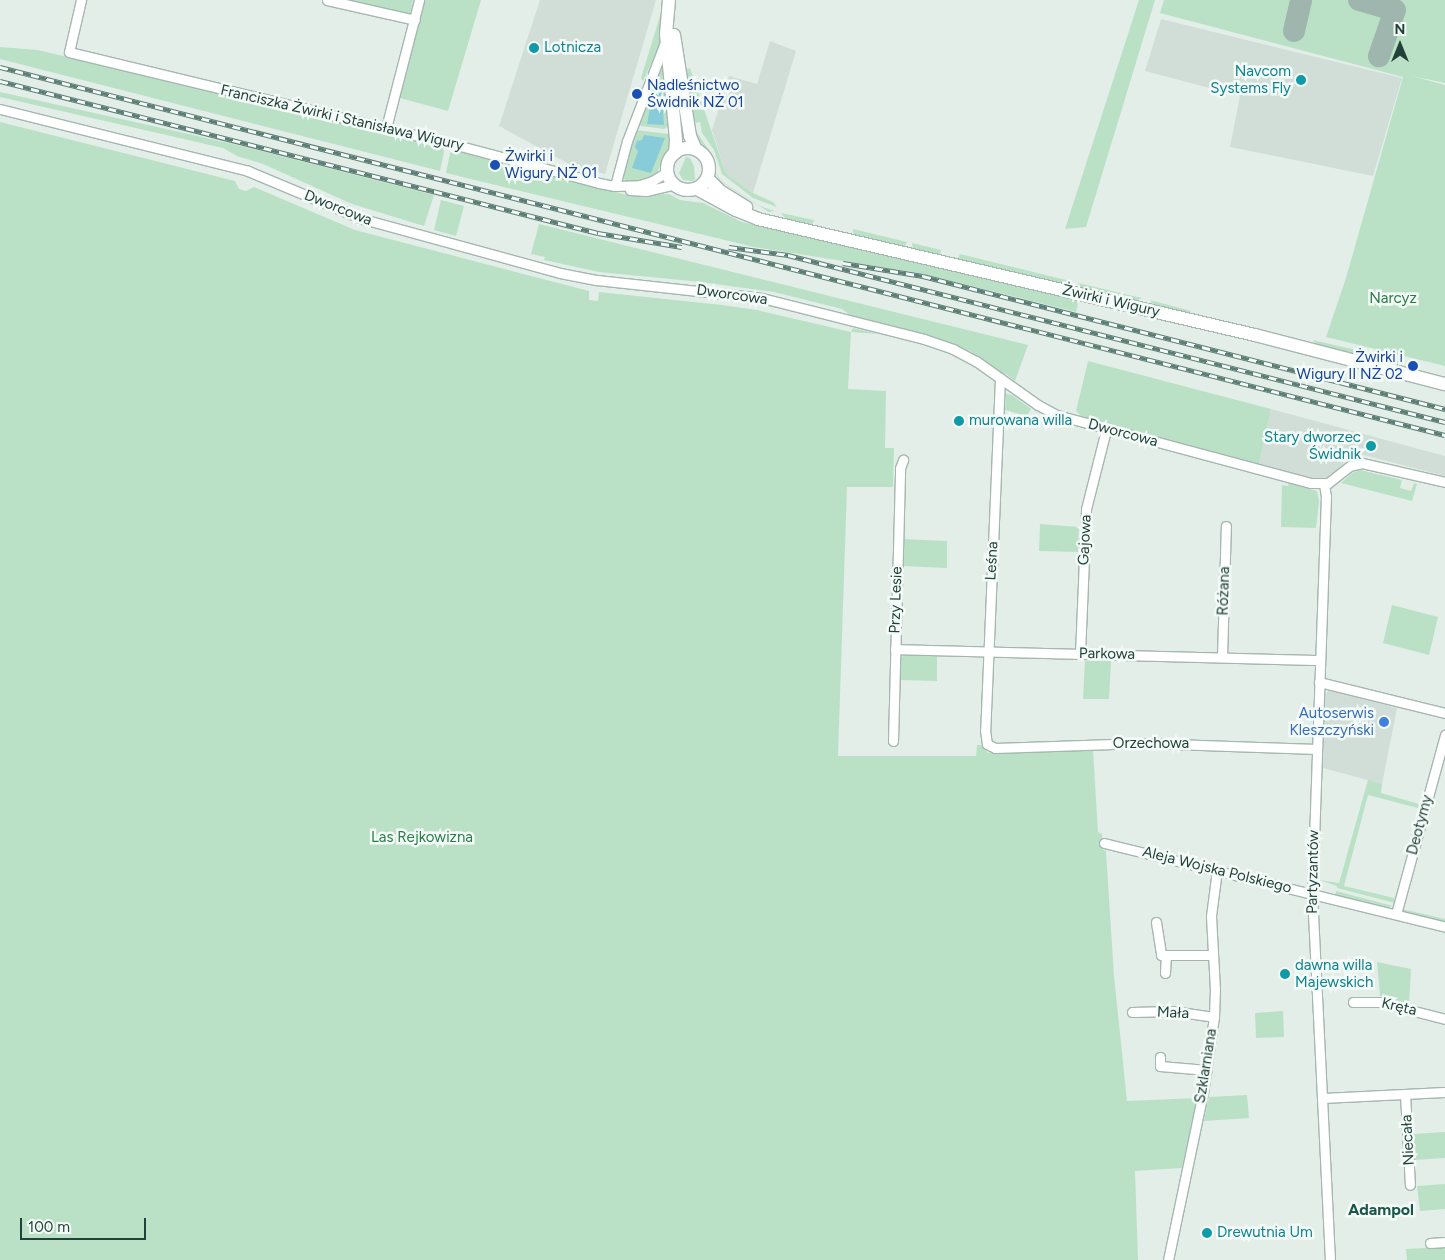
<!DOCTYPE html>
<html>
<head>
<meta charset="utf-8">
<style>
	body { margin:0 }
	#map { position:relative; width:1445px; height:1260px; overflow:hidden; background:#e3eee9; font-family:Figtree,sans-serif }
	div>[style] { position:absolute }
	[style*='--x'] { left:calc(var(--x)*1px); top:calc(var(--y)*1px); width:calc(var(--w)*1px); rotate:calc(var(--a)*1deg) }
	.built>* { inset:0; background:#d1ded8 }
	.green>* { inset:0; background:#bae1c5 }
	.water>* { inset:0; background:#87ccd8 }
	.taxiway>* { height:22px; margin:-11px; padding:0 11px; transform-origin:11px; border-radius:11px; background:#9fb6ae }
	.roads { filter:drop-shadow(1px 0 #a5b7b1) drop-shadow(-1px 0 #a5b7b1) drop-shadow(0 1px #a5b7b1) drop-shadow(0 -1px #a5b7b1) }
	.minor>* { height:9px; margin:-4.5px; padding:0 4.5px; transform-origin:4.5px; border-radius:4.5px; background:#fff }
	.secondary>* { height:12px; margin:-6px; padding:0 6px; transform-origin:6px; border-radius:6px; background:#fff }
	.secondary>.ring { margin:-6px; padding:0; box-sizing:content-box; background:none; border:12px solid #fff; border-radius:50% }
	.rail>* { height:4.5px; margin-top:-2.25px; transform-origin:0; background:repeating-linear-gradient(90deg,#f4faf7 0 8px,#5b7d74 0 16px); box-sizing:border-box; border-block:1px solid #5b7d74 }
	.dots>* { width:14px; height:14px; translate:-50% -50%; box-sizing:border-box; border:2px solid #f4faf7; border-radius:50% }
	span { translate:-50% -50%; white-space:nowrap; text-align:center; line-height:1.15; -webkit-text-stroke:5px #f4faf7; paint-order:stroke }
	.culture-label { font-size:15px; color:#0d838f }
	.left { translate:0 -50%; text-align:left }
	.right { translate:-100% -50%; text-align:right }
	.transit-label { font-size:15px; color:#164399 }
	.street-label { font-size:15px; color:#214239 }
	.park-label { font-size:15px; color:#277d47 }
	.shop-label { font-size:15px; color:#366cbe }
	.neighbourhood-label { font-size:16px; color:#1a5647; font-weight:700 }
	.north { position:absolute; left:1375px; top:20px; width:50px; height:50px; -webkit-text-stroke:4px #f4faf7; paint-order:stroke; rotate:0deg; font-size:14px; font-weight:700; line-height:20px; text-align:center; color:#214239 }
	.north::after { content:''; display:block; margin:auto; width:18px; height:22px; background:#214239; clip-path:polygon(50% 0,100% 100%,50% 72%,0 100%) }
	.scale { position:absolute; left:20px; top:1218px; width:126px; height:22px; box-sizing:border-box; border:2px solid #214239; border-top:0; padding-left:6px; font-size:15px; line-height:18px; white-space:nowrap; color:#214239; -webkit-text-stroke:4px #f4faf7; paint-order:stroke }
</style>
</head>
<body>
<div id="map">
	<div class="built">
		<i style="clip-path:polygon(540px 0,656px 0,605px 174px,569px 164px,499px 126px)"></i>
		<i style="clip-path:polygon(1161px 19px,1402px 78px,1373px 176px,1230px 147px,1240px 96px,1145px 71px)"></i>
		<i style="clip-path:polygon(770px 41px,796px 51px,753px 193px,729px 176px,725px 171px,712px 130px,729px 76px,757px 84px)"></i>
		<i style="clip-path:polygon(1271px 409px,1445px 456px,1445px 476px,1348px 451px,1342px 466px,1326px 479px,1307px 478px,1259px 464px)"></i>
		<i style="clip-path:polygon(1330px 690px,1397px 708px,1382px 784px,1323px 768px,1325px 694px)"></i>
	</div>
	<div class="green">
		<i style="clip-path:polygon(349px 0,413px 0,410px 14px)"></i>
		<i style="clip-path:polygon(425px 0,481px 0,448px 111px,400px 98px)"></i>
		<i style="clip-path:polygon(1139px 0,1155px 0,1086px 227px,1065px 229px)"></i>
		<i style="clip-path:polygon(1164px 0,1445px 0,1445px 83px,1412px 76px,1445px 85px,1445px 366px,1326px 337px,1346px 278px,1403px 77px,1160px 13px)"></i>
		<i style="clip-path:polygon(660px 16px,662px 17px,661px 42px,643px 81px,641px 78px)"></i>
		<i style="clip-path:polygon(0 47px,38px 50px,442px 147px,444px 152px,440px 171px,0 59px)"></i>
		<i style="clip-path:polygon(662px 53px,669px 126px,664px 129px,641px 126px,638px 122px)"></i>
		<i style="clip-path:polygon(690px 68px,725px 171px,729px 176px,753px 193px,773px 202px,777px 207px,753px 198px,722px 174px,714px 150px,702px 133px,700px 122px,695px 123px,683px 71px)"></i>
		<i style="clip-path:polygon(0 92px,229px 143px,434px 195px,424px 226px,352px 204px,263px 164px,237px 156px,223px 148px,0 97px)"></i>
		<i style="clip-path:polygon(0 122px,235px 181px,239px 189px,246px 191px,254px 187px,355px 230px,589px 291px,589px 300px,598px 301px,599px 292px,722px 305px,757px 310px,851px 332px,853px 328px,878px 334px,851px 332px,848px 389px,886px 391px,885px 448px,894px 448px,893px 487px,847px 487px,838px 756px,976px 756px,977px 745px,981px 745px,988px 753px,1093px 750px,1098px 832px,1102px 834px,1103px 850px,1106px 851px,1114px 976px,1127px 1101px,1197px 1098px,1182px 1168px,1135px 1171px,1138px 1260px,0 1260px)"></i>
		<i style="clip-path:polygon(635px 130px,669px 134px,670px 145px,657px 173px,643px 181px,630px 183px,624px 179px,623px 171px)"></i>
		<i style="clip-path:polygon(696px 131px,710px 152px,712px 157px,716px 173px,721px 181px,760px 206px,774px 211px,769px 212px,761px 207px,720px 181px,714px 170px,711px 156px,700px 141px)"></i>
		<i style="clip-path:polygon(454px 149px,627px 195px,669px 194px,680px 200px,703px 203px,742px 222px,1079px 299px,1076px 312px,919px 273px,754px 247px,446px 173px,450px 153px)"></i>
		<i style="clip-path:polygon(686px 157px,690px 158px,694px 166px,695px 180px,692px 181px,683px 180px,679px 173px)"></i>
		<i style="clip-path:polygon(441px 200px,464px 206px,456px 236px,434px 230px)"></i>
		<i style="clip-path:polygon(781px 213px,814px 220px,812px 225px,794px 222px,785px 218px)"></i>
		<i style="clip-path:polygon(539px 224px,1028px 345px,1015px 381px,1006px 374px,999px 373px,970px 351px,931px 336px,850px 315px,842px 309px,774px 292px,701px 282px,599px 272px,544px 260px,545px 257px,531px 254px)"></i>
		<i style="clip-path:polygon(853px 229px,907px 242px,904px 248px,854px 237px)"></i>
		<i style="clip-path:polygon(912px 243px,941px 250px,940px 255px,913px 250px)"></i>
		<i style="clip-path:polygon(960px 254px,1070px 281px,1067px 284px,1063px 285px,961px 261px,958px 259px)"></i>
		<i style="clip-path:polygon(1078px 283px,1142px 298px,1135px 301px,1081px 288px)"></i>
		<i style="clip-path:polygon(608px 286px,734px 298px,773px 305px,777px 308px,715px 298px,603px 287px)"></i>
		<i style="clip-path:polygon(1150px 300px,1191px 311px,1186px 314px,1154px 306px)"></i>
		<i style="clip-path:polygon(1313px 340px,1395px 359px,1401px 364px,1384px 363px,1315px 344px)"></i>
		<i style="clip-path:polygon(1088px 361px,1271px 409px,1259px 464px,1083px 418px,1076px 411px)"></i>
		<i style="clip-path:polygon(1006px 394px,1012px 395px,1031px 409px,1027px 416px,1005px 410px)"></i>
		<i style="clip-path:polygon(1360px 470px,1402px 480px,1400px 488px,1411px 491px,1414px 483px,1417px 484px,1412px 501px,1341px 483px,1352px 473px)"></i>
		<i style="clip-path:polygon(1289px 483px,1317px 491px,1319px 501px,1316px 528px,1281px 527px,1282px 485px,1288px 486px)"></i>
		<i style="clip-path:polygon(1040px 524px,1079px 527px,1078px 552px,1039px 551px)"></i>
		<i style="clip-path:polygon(903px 539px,947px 541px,947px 568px,902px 566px)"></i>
		<i style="clip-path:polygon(1392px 605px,1438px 617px,1429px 655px,1383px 643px)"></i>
		<i style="clip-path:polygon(905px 655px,937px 656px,937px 681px,900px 680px,900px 658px)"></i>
		<i style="clip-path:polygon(1085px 661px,1111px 661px,1109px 699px,1083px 699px)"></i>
		<i style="clip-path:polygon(1368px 780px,1382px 784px,1381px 793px,1419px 804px,1418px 808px,1368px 795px,1344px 886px,1394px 898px,1395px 903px,1337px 888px,1337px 886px,1319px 880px,1339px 883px)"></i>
		<i style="clip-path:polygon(1336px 891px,1393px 906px,1384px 908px,1335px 896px)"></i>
		<i style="clip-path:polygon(1402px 909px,1445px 919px,1445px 923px,1408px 914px)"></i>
		<i style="clip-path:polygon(1377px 962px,1411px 969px,1409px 1004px,1380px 996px)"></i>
		<i style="clip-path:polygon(1283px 1011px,1284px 1037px,1256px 1038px,1255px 1013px)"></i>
		<i style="clip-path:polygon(1247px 1095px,1249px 1118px,1204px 1121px,1209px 1097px)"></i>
		<i style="clip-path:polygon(1445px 1132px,1445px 1158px,1414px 1160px,1413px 1134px)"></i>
		<i style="clip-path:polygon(1445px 1184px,1445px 1209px,1420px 1211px,1417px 1186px)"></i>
		<i style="clip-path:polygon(1445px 1247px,1445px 1260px,1407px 1260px,1406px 1249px)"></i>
	</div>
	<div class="water">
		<i style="clip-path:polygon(655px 82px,661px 82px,664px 125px,647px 124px)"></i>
		<i style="clip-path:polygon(644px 135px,665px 138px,651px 173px,632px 168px,638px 151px,635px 147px,637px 141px,642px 140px)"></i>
	</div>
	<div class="taxiway">
		<i style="--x:1359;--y:0;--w:37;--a:16"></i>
		<i style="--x:1395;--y:10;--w:49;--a:109.2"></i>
		<i style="--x:1294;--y:31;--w:32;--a:-77"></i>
	</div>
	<div class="roads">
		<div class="minor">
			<i style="--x:81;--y:0;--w:53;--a:103"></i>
			<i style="--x:69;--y:52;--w:391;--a:13.5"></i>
			<i style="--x:449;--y:143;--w:155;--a:14.9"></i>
			<i style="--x:599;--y:183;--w:16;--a:11"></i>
			<i style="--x:615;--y:186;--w:25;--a:-2"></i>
			<i style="--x:640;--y:185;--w:13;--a:-18"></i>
			<i style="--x:652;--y:181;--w:17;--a:-31"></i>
			<i style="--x:327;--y:0;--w:90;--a:12.8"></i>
			<i style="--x:0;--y:109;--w:256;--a:14"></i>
			<i style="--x:248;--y:171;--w:125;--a:22.7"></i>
			<i style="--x:363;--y:219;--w:204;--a:15.3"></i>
			<i style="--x:560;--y:273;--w:38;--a:11"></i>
			<i style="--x:597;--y:280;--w:166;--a:6.2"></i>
			<i style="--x:762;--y:298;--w:167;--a:14.2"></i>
			<i style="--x:924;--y:339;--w:31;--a:19"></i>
			<i style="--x:953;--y:349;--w:26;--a:28"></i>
			<i style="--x:976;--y:361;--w:76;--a:35.4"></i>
			<i style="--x:1038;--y:405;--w:21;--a:28"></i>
			<i style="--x:1057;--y:415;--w:263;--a:15"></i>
			<i style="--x:1311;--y:483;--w:17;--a:0"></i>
			<i style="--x:1328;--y:483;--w:28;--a:-38"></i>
			<i style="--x:1350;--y:466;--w:12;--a:-14"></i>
			<i style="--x:1362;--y:463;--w:85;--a:12.9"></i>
			<i style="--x:386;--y:128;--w:132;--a:-75.5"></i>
			<i style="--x:615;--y:186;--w:47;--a:-75.1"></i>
			<i style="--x:627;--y:141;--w:108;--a:-68.9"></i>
			<i style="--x:630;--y:190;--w:16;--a:4"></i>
			<i style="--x:646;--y:191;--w:28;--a:-13"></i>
			<i style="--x:1000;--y:378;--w:352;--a:92.4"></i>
			<i style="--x:985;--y:730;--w:14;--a:82"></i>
			<i style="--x:987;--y:744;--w:9;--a:27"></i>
			<i style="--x:995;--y:748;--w:148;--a:-1.9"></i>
			<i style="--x:1143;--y:743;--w:174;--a:2"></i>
			<i style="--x:1324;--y:484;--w:12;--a:81"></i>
			<i style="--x:1326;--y:496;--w:397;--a:92"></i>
			<i style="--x:1312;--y:893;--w:367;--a:87.2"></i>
			<i style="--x:895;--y:649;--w:425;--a:1.5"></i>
			<i style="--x:1080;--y:654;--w:145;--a:-87.6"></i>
			<i style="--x:1086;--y:509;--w:81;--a:-75.8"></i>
			<i style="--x:1222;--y:657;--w:131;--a:-88.3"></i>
			<i style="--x:1319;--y:682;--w:130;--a:13.8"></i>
			<i style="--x:893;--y:741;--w:273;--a:-88.5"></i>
			<i style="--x:900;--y:468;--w:9;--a:-69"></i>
			<i style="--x:1104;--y:843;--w:351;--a:13.8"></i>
			<i style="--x:1396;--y:914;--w:186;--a:-74.7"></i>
			<i style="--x:1156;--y:922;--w:33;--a:81"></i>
			<i style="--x:1161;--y:955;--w:51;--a:0"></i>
			<i style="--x:1165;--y:973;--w:18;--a:-87"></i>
			<i style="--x:1353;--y:1002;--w:26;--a:0"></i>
			<i style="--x:1379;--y:1002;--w:68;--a:14.4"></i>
			<i style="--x:1132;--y:1012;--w:41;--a:-1.4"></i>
			<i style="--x:1173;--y:1011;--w:41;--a:8.3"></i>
			<i style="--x:1160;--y:1057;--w:9;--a:90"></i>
			<i style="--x:1160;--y:1066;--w:47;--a:4.9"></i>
			<i style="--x:1405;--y:1094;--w:91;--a:86.9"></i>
			<i style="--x:1322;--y:1098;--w:123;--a:-2.8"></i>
			<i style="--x:1430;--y:1243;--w:15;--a:-4"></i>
			<i style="--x:1168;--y:1260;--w:171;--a:-78.2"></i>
			<i style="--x:1203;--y:1093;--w:77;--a:-81.8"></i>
			<i style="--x:1214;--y:1017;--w:27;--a:-88"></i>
			<i style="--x:1215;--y:990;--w:74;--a:-93.1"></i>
			<i style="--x:1211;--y:916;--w:46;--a:-82.6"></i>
		</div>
		<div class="secondary">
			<i style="--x:669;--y:0;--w:34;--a:95"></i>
			<i style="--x:666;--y:34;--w:106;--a:84.6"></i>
			<i style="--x:676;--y:140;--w:13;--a:94"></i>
			<i style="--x:674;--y:35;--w:102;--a:81"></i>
			<i style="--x:690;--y:136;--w:15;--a:67"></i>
			<i class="ring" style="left:667px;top:148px;width:30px;height:30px"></i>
			<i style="--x:707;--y:178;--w:18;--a:45"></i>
			<i style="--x:720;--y:191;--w:31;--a:32"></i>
			<i style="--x:697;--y:189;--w:44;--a:28.3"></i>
			<i style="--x:736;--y:210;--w:24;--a:22"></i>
			<i style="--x:758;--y:219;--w:510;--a:13.14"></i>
			<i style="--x:1255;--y:335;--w:196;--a:14.5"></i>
		</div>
	</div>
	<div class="rail">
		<i style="--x:0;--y:67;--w:1491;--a:14.29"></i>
		<i style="--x:0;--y:81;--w:617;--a:14.26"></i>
		<i style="--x:598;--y:233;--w:85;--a:9.5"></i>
		<i style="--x:729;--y:247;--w:60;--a:7.7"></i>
		<i style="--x:788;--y:255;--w:678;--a:14.26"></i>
		<i style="--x:843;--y:263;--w:81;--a:9.2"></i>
		<i style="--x:923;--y:276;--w:539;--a:14.29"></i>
	</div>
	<div class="dots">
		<i style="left:534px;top:48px;background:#0f9aa8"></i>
		<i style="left:1301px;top:80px;background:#0f9aa8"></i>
		<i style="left:637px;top:94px;background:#1a4fb4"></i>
		<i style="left:495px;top:165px;background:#1a4fb4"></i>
		<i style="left:1413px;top:366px;background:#1a4fb4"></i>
		<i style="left:959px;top:421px;background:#0f9aa8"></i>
		<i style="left:1371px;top:446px;background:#0f9aa8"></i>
		<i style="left:1384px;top:722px;background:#3f7fe0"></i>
		<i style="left:1285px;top:974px;background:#0f9aa8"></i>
		<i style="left:1207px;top:1233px;background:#0f9aa8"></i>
	</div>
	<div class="culture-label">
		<span class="left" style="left:544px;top:48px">Lotnicza</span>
		<span class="right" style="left:1291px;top:80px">Navcom<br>Systems Fly</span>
		<span class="left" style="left:969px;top:421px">murowana willa</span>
		<span class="right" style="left:1361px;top:446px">Stary dworzec<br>Świdnik</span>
		<span class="left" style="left:1295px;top:974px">dawna willa<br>Majewskich</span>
		<span class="left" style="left:1217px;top:1233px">Drewutnia Um</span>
	</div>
	<div class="transit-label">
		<span class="left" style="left:647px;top:94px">Nadleśnictwo<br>Świdnik NŻ 01</span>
		<span class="left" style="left:505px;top:165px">Żwirki i<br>Wigury NŻ 01</span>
		<span class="right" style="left:1403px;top:366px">Żwirki i<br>Wigury II NŻ 02</span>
	</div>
	<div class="street-label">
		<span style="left:342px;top:118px;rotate:13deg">Franciszka Żwirki i Stanisława Wigury</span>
		<span style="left:338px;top:208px;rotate:22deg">Dworcowa</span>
		<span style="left:732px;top:295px;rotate:8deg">Dworcowa</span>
		<span style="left:1111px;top:301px;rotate:13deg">Żwirki i Wigury</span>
		<span style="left:1123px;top:433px;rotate:15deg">Dworcowa</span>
		<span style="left:1085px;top:540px;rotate:-87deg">Gajowa</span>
		<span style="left:992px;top:561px;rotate:-87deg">Leśna</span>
		<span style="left:1224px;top:591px;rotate:-88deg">Różana</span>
		<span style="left:896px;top:600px;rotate:-88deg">Przy Lesie</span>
		<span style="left:1107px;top:654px;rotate:1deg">Parkowa</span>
		<span style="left:1151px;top:744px">Orzechowa</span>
		<span style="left:1420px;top:825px;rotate:-75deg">Deotymy</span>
		<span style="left:1217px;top:870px;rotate:14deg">Aleja Wojska Polskiego</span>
		<span style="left:1313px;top:872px;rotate:-89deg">Partyzantów</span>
		<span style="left:1399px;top:1007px;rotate:13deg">Kręta</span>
		<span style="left:1173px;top:1013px;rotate:3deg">Mała</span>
		<span style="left:1206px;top:1066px;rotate:-81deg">Szklarniana</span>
		<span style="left:1408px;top:1140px;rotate:-93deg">Niecała</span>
	</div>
	<div class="park-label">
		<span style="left:1393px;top:299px">Narcyz</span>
		<span style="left:422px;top:838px">Las Rejkowizna</span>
	</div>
	<div class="shop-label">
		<span class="right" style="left:1374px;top:722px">Autoserwis<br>Kleszczyński</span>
	</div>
	<div class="neighbourhood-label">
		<span style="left:1381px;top:1210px">Adampol</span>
	</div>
	<div class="north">N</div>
	<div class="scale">100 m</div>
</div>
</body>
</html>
